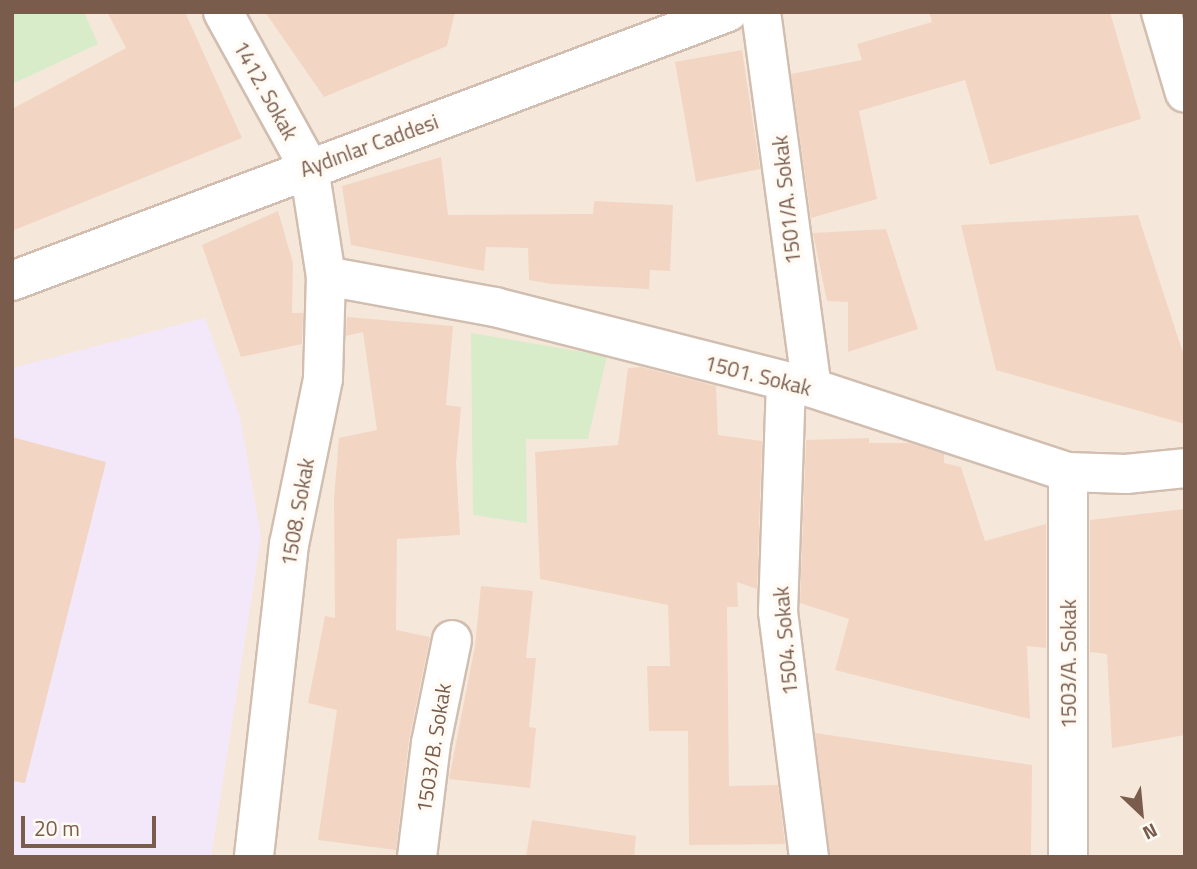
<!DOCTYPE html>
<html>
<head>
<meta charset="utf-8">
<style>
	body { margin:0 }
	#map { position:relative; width:1197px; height:869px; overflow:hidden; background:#fdf6ec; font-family:"Titillium Web",sans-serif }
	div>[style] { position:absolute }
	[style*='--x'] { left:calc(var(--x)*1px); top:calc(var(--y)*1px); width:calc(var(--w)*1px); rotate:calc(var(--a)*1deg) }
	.residential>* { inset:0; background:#f5e8da }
	.education>* { inset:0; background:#f3e8fa }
	.green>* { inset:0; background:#d8ecc9 }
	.building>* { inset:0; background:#f3d5c3 }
	.roads { filter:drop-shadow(2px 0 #d1beb0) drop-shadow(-2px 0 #d1beb0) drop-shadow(0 2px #d1beb0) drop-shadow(0 -2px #d1beb0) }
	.minor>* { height:38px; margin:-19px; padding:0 19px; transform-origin:19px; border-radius:19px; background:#fff }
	span { translate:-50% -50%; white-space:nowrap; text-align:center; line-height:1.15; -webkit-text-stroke:7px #fffaf3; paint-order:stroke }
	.street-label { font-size:21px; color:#7a5c4d }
	.frame { position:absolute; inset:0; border:14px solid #7a5c4d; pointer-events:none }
	.north { position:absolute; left:1106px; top:778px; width:70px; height:70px; -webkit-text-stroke:5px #fffaf3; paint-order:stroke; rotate:154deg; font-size:19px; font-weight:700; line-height:28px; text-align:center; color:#7a5c4d }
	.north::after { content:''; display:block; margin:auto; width:24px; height:32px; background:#7a5c4d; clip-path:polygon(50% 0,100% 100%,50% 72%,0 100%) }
	.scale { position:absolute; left:21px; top:816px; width:135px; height:32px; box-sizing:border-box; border:4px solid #7a5c4d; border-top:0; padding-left:9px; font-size:21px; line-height:24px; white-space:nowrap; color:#7a5c4d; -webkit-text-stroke:5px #fffaf3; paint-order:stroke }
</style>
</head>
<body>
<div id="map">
	<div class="residential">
		<i style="clip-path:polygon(12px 12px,1185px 12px,1185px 857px,12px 857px)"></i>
	</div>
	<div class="education">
		<i style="clip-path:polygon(205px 318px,240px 417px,261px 537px,211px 857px,12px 857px,12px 368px)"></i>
	</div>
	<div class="green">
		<i style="clip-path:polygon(12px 12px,84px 12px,98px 44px,12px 84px)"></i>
		<i style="clip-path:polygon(471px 333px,607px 356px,588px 439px,526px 439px,527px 523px,473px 515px)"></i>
	</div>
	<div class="building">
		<i style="clip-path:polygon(107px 12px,185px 12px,242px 138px,12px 231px,12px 109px,126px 48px)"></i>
		<i style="clip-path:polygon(265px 12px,455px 12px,447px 46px,324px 97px)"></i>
		<i style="clip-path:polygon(929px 12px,1110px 12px,1141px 119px,990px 165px,965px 80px,859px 111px,877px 199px,811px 218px,791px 74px,862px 60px,857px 44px,932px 22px)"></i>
		<i style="clip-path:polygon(742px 50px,760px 169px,696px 182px,675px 62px)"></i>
		<i style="clip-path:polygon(441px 157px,448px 215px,593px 214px,594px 201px,673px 205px,670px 271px,650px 270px,649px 289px,552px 284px,529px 280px,528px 248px,486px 247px,484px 271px,351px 245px,342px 186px)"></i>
		<i style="clip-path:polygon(278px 211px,293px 263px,292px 313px,303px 313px,302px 344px,241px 357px,202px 245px)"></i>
		<i style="clip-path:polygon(1138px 215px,1185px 359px,1185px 424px,996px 370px,961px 225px)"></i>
		<i style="clip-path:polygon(886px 229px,918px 329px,848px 352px,848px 302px,827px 301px,813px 233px)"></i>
		<i style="clip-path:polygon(347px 317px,453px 326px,446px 405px,461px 407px,456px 463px,460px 535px,397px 539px,396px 630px,430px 637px,409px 740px,396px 850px,318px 840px,337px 710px,308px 703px,325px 616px,335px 618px,334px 499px,339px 438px,377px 430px,363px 332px,346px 336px)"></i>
		<i style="clip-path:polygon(641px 367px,716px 386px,718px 435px,762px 441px,757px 589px,737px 582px,738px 607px,727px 607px,729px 786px,778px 785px,785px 844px,689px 845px,688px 731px,649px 731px,647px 666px,670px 666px,668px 605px,540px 579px,535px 452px,618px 445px,628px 368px)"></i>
		<i style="clip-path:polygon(12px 437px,106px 462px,25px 783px,12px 781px)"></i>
		<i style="clip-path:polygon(869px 438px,869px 443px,909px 443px,944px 454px,944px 463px,961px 467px,985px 541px,1046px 524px,1046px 648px,1027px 646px,1030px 719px,835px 670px,849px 619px,800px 603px,806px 440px)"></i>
		<i style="clip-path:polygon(1185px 509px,1185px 735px,1112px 748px,1107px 654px,1090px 652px,1090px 520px)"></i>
		<i style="clip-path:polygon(481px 586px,533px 591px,526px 658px,536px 658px,529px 727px,536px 728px,530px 788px,449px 779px,475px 646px)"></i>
		<i style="clip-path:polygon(815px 733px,1032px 765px,1031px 857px,830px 857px)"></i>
		<i style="clip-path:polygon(532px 820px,636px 836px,634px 857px,526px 857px)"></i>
	</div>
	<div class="roads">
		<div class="minor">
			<i style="--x:223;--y:12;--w:178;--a:61.1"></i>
			<i style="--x:309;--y:168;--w:109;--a:81.1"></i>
			<i style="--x:326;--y:276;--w:103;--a:91.7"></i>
			<i style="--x:323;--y:379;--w:168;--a:101.6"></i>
			<i style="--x:289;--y:544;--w:315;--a:96.4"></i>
			<i style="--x:761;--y:12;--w:379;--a:82.3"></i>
			<i style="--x:1161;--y:12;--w:84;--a:73.5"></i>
			<i style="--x:326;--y:276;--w:172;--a:10.4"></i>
			<i style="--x:495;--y:307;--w:327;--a:14.3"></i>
			<i style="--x:812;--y:388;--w:269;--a:18.2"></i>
			<i style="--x:1068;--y:472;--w:58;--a:2"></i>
			<i style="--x:1126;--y:474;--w:59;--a:-5.8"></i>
			<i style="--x:12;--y:281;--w:765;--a:-20.59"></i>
			<i style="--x:786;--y:383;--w:229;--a:92"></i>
			<i style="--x:778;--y:612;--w:247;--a:82.8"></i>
			<i style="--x:1068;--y:472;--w:385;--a:90"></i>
			<i style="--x:417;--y:857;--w:115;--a:-83"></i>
			<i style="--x:431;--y:743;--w:105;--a:-78.5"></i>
		</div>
	</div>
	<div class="street-label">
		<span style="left:266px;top:90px;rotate:61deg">1412. Sokak</span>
		<span style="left:369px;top:145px;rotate:-20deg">Aydınlar Caddesi</span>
		<span style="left:786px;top:200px;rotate:-96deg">1501/A. Sokak</span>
		<span style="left:758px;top:375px;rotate:14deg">1501. Sokak</span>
		<span style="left:297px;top:512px;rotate:-80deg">1508. Sokak</span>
		<span style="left:785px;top:641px;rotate:-95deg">1504. Sokak</span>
		<span style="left:1068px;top:664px;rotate:-90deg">1503/A. Sokak</span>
		<span style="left:433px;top:748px;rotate:-81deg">1503/B. Sokak</span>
	</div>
	<div class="frame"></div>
	<div class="north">N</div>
	<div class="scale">20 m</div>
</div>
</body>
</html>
